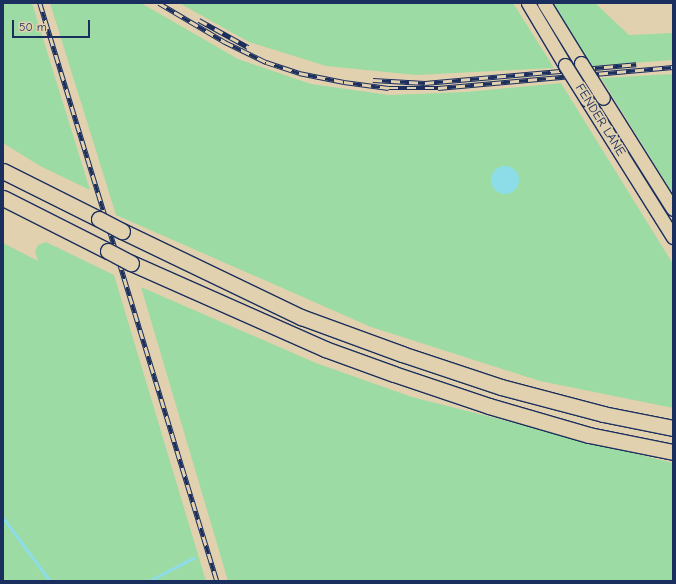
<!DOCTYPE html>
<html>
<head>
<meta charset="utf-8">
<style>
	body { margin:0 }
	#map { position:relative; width:676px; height:584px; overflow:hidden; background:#e2d1ae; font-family:"Comic Neue",sans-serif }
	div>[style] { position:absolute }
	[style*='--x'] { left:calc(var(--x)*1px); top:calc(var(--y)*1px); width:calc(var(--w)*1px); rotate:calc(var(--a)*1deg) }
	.green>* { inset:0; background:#9ddba4 }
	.water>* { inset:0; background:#8ddde9 }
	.round { border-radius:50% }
	.stream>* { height:3px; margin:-1.5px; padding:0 1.5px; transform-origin:1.5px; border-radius:1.5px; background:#8ddde9 }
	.roads { filter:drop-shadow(1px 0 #1b2f5e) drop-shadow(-1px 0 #1b2f5e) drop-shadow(0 1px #1b2f5e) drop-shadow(0 -1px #1b2f5e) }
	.primary>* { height:13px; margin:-6.5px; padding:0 6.5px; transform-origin:6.5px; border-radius:6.5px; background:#e2d1ae }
	.motorway>* { height:15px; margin:-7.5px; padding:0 7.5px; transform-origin:7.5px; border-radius:7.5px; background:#e2d1ae }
	.rail>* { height:4.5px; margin-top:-2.25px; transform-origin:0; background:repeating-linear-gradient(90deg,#e2d1ae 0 9px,#1b2f5e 0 18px); box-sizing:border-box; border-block:1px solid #1b2f5e }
	.bridges { filter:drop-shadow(1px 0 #1b2f5e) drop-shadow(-1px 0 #1b2f5e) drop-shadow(0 1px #1b2f5e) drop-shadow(0 -1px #1b2f5e) }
	.primary-bridge>* { height:13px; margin:-6.5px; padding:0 6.5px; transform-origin:6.5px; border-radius:6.5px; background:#e2d1ae }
	.motorway-bridge>* { height:15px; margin:-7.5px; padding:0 7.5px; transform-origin:7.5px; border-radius:7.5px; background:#e2d1ae }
	span { translate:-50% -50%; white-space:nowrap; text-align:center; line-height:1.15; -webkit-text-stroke:3.5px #e2d1ae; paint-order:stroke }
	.street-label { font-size:13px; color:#1b2f5e }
	.frame { position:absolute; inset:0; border:4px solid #1b2f5e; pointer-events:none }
	.scale { position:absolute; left:12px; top:20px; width:78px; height:18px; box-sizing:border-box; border:2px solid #1b2f5e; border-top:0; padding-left:5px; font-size:12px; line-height:14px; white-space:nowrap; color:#1b2f5e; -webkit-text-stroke:3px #e2d1ae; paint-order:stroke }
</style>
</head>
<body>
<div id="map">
	<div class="green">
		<i style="clip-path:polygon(3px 3px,32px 3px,90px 190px,40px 166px,3px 143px)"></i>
		<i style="clip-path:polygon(50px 3px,141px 3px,238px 59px,311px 84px,389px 95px,466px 92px,561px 83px,673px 264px,673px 408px,540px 381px,371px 327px,116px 215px)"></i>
		<i style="clip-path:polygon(179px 3px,513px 3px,554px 68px,416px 75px,326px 66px,249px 42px)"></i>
		<i style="clip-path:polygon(552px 3px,595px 3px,629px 35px,673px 33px,673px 60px,592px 66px)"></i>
		<i style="clip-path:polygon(673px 74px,673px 194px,601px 78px)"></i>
		<i style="clip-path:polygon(46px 242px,114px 275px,206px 581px,3px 581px,3px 243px,38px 261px,35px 252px,38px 245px)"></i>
		<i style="clip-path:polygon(141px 287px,316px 363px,412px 397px,673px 463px,673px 581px,228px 581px)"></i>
	</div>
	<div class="water">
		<i class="round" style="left:491px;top:166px;width:28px;height:28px"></i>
	</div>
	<div class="stream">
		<i style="--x:3;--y:518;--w:79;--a:53.3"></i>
		<i style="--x:149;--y:581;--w:50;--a:-27.6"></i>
	</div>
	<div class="roads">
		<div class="primary">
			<i style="--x:528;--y:3;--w:72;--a:59.2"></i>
			<i style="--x:544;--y:3;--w:70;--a:58.3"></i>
			<i style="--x:603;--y:98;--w:131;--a:57.8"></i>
			<i style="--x:587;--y:100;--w:162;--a:57.9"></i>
		</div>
		<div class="motorway">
			<i style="--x:3;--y:171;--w:107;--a:26.6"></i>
			<i style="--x:3;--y:198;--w:118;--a:26.8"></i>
			<i style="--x:122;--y:231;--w:199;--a:25.7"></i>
			<i style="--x:301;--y:317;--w:108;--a:20.1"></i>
			<i style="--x:402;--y:354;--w:104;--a:18.4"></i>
			<i style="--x:501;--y:387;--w:106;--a:14.8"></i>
			<i style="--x:603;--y:414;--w:71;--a:11.3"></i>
			<i style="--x:131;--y:263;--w:212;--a:23.9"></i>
			<i style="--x:325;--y:349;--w:73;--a:19.9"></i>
			<i style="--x:394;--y:374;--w:100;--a:18.6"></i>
			<i style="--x:489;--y:406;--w:104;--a:16.2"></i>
			<i style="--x:589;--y:435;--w:86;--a:11.4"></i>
		</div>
	</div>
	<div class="rail">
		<i style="--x:40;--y:3;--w:604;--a:72.97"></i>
		<i style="--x:159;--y:3;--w:77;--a:30.6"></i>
		<i style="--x:225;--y:42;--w:46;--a:26"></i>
		<i style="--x:266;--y:62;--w:35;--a:18"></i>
		<i style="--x:299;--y:73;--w:46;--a:11.3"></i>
		<i style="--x:344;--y:82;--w:45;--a:7.6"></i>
		<i style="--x:389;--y:88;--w:49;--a:0"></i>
		<i style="--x:438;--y:88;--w:236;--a:-5.1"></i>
		<i style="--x:199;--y:20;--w:56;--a:28.9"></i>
		<i style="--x:373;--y:80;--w:52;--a:3.3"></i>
		<i style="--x:425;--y:83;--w:212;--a:-5.1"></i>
	</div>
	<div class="bridges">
		<div class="primary-bridge">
			<i style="--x:581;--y:63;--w:41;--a:57.8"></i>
			<i style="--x:565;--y:65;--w:41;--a:57.8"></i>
		</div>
		<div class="motorway-bridge">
			<i style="--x:99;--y:219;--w:26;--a:28"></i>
			<i style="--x:108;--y:251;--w:26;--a:28"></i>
		</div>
	</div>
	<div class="street-label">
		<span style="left:600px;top:120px;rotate:58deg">FENDER LANE</span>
	</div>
	<div class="frame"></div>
	<div class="scale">50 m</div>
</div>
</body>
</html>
